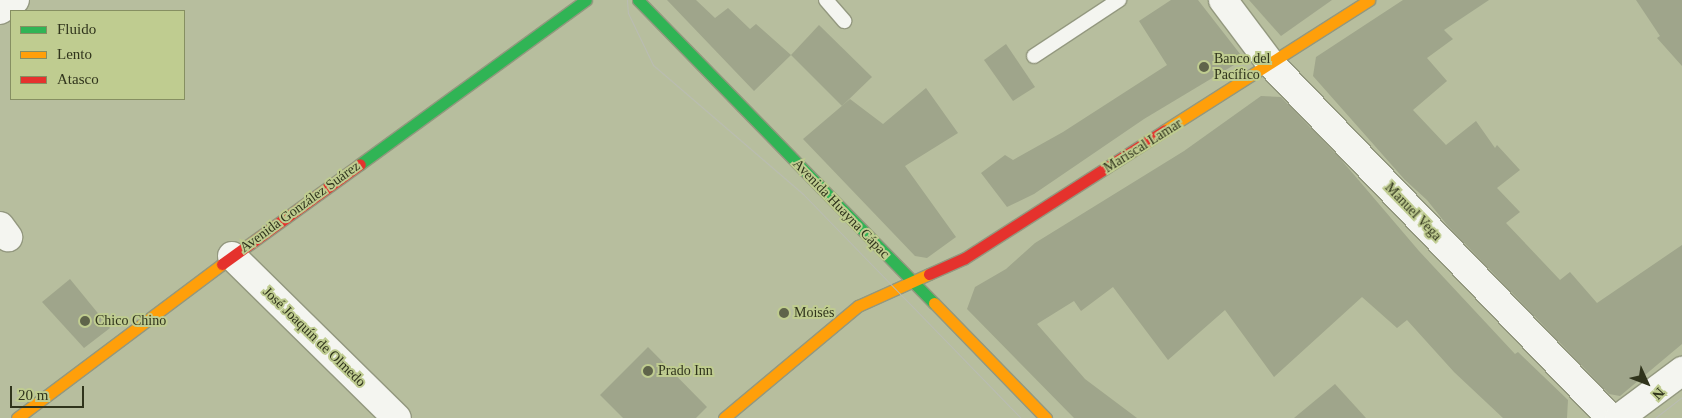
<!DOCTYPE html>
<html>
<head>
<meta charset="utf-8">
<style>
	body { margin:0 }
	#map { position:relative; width:1682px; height:418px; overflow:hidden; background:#b7be9e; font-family:"Times New Roman",serif }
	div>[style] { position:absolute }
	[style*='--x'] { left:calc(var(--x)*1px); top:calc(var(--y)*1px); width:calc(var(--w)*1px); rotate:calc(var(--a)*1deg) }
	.building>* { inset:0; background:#9fa58b }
	.roads { filter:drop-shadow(1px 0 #93987f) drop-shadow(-1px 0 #93987f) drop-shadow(0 1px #93987f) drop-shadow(0 -1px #93987f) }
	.lane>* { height:14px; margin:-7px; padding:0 7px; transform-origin:7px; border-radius:7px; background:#f4f5f0 }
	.street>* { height:28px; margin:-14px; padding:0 14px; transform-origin:14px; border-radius:14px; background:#f4f5f0 }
	.fast>* { height:11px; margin:-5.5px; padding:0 5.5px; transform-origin:5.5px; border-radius:5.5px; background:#30b455 }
	.slow>* { height:11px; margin:-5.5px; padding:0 5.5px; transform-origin:5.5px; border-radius:5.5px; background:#ff9f0a }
	.jam>* { height:11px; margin:-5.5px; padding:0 5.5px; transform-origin:5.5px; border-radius:5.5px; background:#e5322d }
	.tram>* { height:1px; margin:-0.5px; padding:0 0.5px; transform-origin:0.5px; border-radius:0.5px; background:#babcb3 }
	.dots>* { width:14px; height:14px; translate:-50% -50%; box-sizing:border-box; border:2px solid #bfcc90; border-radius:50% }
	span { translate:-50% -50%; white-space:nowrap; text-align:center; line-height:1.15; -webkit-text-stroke:4px #bfcc90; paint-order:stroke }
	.poi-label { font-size:14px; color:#30341c }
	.left { translate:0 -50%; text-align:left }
	.street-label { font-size:14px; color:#30341c }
	.legend { position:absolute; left:10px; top:10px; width:175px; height:90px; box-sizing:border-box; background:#bfcc90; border:1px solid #868f62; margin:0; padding:6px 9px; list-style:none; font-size:15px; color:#30341c }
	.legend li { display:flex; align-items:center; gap:10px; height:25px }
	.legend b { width:25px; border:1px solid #868f62 }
	.north { position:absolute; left:1622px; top:358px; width:50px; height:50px; -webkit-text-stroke:4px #bfcc90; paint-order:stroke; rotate:133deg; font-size:14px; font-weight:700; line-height:20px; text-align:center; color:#30341c }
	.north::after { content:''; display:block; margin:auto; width:18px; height:22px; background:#30341c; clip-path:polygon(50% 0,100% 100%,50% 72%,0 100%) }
	.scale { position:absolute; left:10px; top:386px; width:74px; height:22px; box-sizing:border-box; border:2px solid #30341c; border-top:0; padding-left:6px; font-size:15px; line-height:18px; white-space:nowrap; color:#30341c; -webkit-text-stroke:4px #bfcc90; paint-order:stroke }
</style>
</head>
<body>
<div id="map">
	<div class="building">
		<i style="clip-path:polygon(667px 0,696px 0,715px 18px,728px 8px,750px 29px,756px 24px,791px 55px,754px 91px)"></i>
		<i style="clip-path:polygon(1171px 0,1198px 0,1244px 59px,1144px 119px,1034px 194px,1007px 207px,981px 173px,1005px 155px,1013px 160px,1063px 132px,1167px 65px,1139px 21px)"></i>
		<i style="clip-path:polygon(1249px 0,1332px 0,1281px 36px)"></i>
		<i style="clip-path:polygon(1403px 0,1489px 0,1444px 30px,1453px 39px,1427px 58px,1447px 81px,1413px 110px,1446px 145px,1476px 121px,1495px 148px,1497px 145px,1520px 170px,1497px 188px,1520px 212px,1506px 223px,1560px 280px,1570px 272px,1597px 303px,1682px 245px,1682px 344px,1620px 396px,1609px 394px,1447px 225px,1427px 200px,1405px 180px,1313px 76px,1316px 57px)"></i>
		<i style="clip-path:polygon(1636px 0,1682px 0,1682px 66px,1657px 38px,1660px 36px)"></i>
		<i style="clip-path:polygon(819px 25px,872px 77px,842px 106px,791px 55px)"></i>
		<i style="clip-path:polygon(1006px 44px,1035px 87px,1013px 101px,984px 60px)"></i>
		<i style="clip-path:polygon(926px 88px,958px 133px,905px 166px,956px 237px,927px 258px,915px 256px,803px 139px,850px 99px,883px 124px)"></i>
		<i style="clip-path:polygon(1261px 96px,1281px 97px,1338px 156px,1419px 251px,1515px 354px,1518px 352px,1568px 400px,1567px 418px,1503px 418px,1454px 372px,1407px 320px,1397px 328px,1362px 297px,1274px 377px,1225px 310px,1168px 360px,1113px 287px,1081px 311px,1074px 301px,1037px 324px,1085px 379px,1137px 418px,1074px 418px,967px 309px,975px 287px,1006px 269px,1035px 243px,1184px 151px)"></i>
		<i style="clip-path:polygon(70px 279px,110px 328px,84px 348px,42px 302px)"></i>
		<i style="clip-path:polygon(648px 347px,707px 407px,696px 418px,623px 418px,600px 395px)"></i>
		<i style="clip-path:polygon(1335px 384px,1366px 418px,1294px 418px)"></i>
	</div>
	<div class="roads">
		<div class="lane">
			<i style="--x:826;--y:0;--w:28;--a:49"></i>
			<i style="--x:1034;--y:56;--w:102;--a:-33.4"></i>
		</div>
		<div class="street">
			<i style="--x:1223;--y:0;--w:80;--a:53.1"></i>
			<i style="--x:1271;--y:64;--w:490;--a:46.2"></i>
			<i style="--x:0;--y:10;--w:18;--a:-34"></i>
			<i style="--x:0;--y:226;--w:14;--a:54"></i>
			<i style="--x:232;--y:256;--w:231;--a:44.5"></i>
			<i style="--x:1619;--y:418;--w:79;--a:-36.7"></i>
		</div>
		<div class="fast">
			<i style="--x:638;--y:0;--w:424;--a:45.7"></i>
			<i style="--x:360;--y:164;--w:279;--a:-36"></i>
		</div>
		<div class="slow">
			<i style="--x:1165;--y:130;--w:242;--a:-32.5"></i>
			<i style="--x:934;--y:303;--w:161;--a:45.8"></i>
			<i style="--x:17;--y:418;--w:256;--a:-36.9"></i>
			<i style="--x:724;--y:418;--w:175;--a:-39.9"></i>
			<i style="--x:858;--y:306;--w:78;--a:-24.3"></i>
		</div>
		<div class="jam">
			<i style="--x:222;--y:264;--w:170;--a:-35.9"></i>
			<i style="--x:929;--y:274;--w:39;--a:-24"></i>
			<i style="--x:965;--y:258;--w:237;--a:-32.6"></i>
		</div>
	</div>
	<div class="tram">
		<i style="--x:627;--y:0;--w:13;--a:86"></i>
		<i style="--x:628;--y:13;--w:58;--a:64.3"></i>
		<i style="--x:653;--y:65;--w:198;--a:40.7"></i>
		<i style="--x:803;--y:194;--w:313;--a:45.8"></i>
		<i style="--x:1655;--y:418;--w:34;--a:-38"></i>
	</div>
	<div class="dots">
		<i style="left:1204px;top:67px;background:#5f644a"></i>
		<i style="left:784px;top:313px;background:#5f644a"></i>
		<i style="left:85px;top:321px;background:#5f644a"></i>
		<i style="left:648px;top:371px;background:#5f644a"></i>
	</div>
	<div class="poi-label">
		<span class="left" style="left:1214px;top:67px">Banco del<br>Pacífico</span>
		<span class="left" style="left:794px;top:313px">Moisés</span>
		<span class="left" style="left:95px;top:321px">Chico Chino</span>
		<span class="left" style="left:658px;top:371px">Prado Inn</span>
	</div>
	<div class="street-label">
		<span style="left:1143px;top:146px;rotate:-32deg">Mariscal Lamar</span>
		<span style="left:300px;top:207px;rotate:-36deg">Avenida González Suárez</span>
		<span style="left:841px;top:209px;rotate:46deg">Avenida Huayna Cápac</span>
		<span style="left:1413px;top:212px;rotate:46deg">Manuel Vega</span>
		<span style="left:314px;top:337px;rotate:44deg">José Joaquín de Olmedo</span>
	</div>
	<ul class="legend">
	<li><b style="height:6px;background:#30b455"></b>Fluido</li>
	<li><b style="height:6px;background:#ff9f0a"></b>Lento</li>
	<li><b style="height:6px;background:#e5322d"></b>Atasco</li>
	</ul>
	<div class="north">N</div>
	<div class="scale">20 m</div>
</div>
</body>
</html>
